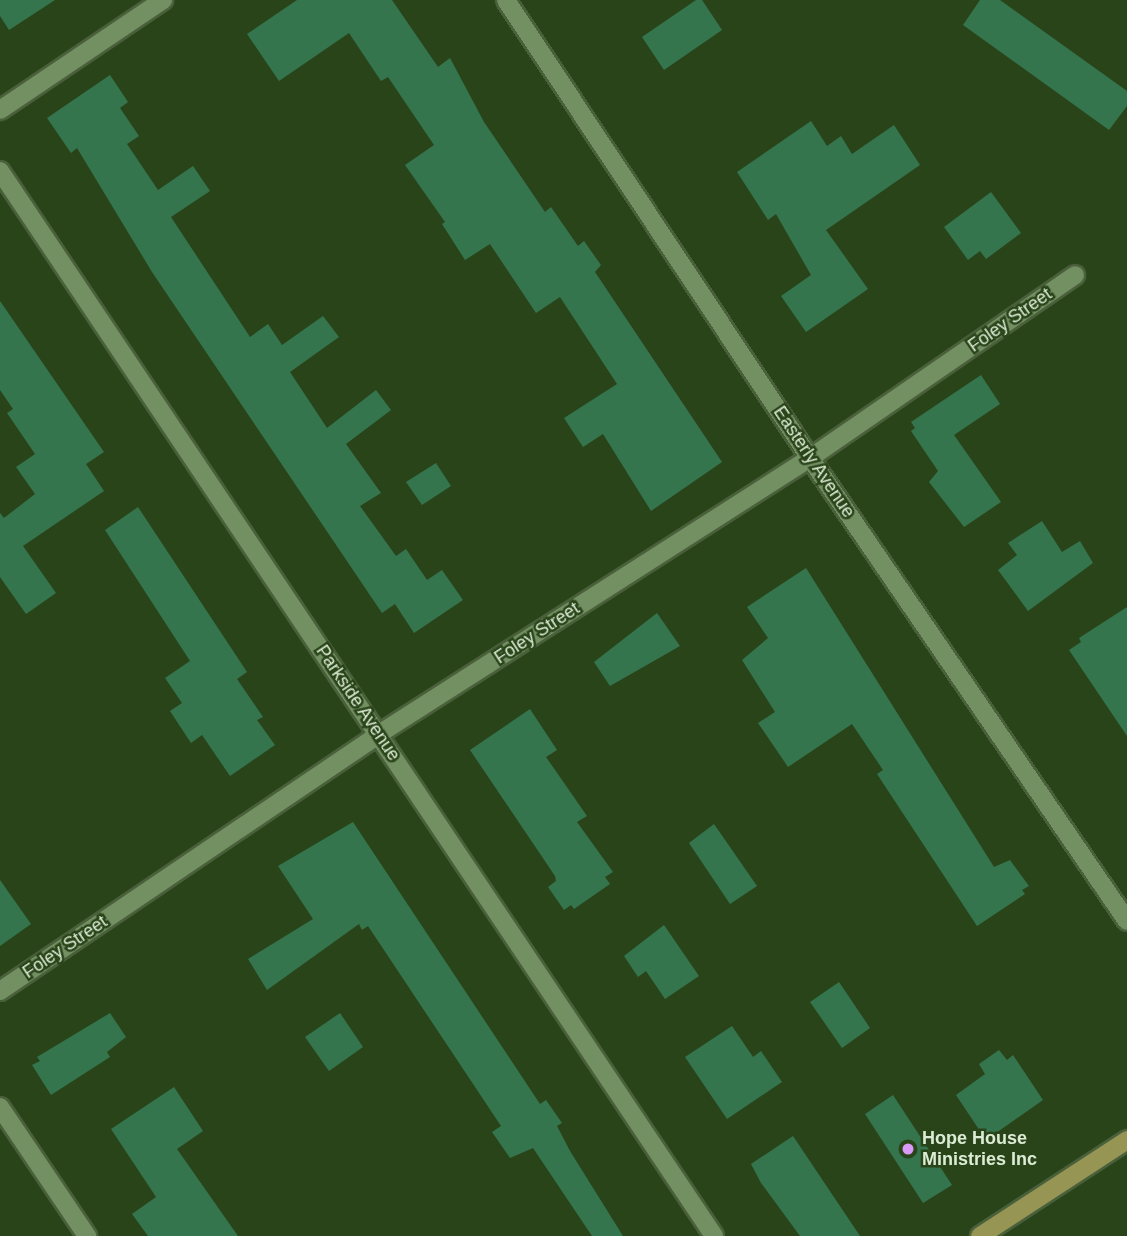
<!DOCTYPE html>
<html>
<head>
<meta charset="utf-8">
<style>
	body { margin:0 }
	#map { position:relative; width:1127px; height:1236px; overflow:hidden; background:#2a441a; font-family:Helvetica,sans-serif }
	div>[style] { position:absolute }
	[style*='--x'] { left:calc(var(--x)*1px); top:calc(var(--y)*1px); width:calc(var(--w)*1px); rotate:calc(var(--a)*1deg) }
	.building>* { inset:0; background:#34754e }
	.roads { filter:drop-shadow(2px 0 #4a603b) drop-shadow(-2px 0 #4a603b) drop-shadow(0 2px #4a603b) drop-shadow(0 -2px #4a603b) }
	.minor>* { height:18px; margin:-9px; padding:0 9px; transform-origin:9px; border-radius:9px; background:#739063 }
	.secondary>* { height:18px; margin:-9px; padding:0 9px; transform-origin:9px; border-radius:9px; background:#969554 }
	.dots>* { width:19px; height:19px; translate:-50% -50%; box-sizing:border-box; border:4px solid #2a441a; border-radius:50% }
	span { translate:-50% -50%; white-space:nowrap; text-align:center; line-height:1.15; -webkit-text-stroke:5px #2a441a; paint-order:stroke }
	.street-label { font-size:18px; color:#dcecd4 }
	.poi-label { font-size:18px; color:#dcecd4; font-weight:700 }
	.left { translate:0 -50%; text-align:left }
</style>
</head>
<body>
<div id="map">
	<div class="building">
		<i style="clip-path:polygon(0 0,55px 0,9px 30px,0 16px)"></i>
		<i style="clip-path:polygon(297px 0,392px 0,438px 67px,450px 58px,484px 122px,545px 212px,551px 207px,578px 246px,584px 241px,601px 265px,595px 272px,722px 462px,651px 511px,603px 434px,583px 447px,564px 418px,617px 384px,560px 297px,536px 313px,490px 244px,465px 260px,442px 224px,445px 222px,405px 165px,434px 145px,388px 77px,381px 81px,349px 33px,279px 81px,247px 34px)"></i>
		<i style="clip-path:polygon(696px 0,702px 0,722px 30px,664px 70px,642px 37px)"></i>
		<i style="clip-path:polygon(980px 0,1000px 0,1127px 91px,1127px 106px,1109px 130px,963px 25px)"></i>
		<i style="clip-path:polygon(110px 75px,128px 102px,120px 108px,139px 136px,127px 144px,158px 190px,193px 166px,210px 191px,171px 217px,250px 337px,268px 324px,282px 345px,323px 316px,339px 337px,290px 372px,327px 428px,376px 390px,391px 410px,346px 444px,381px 493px,360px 506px,396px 556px,406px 549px,427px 580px,442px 570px,463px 600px,414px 633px,395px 604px,382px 613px,152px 272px,77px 148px,71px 153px,47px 118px)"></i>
		<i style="clip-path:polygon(811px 121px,827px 146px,841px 136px,852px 154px,894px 125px,920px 165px,826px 230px,868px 289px,806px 332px,781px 296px,811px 275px,776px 214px,768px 220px,737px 172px)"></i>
		<i style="clip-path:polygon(991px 192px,1021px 233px,986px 259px,980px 251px,968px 260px,944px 227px)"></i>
		<i style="clip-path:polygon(0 301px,104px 452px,86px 464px,104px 491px,23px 546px,56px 593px,26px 614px,0 577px,0 513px,4px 518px,35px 494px,16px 467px,35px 454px,7px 413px,13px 409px,0 390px)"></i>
		<i style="clip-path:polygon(981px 375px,1000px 404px,954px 435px,1001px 502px,964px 527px,929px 482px,938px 471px,911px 431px,915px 428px,911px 422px)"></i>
		<i style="clip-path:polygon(436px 463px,451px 486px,422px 505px,406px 482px)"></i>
		<i style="clip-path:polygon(138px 507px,247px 672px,237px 679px,263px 717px,257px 720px,275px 745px,230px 776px,202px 735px,191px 743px,170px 711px,182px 703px,165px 678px,190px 661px,105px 530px)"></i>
		<i style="clip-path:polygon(1042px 521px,1062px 552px,1080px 541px,1093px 563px,1028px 611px,998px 570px,1017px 555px,1008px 543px)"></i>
		<i style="clip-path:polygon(806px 568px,994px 867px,1010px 860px,1029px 886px,1022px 890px,1025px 894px,977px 926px,877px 774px,883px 770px,852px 724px,788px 767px,758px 723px,775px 712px,742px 660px,768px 638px,747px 607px)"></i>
		<i style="clip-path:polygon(1127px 607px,1127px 736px,1069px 650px,1081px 642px,1079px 638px)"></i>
		<i style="clip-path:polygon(657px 613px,680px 646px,610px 686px,594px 662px)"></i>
		<i style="clip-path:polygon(530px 709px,557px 750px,546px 757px,587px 816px,577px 822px,613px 872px,605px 877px,610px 884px,574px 909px,571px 905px,564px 910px,548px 887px,556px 881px,555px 876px,470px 750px)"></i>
		<i style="clip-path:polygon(353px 822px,540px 1104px,546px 1100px,562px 1123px,557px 1126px,570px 1151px,623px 1236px,592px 1236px,533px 1148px,510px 1158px,492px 1132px,501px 1126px,368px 926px,362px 930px,359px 924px,267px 990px,248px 959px,313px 919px,278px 866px)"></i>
		<i style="clip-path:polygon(714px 824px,757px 886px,730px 904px,689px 843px)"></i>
		<i style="clip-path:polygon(0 880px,31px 924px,0 946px)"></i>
		<i style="clip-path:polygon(664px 925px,699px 976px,665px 999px,646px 971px,638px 977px,624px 956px)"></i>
		<i style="clip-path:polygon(839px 982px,870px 1028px,842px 1048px,810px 1002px)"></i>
		<i style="clip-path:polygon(110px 1013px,126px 1037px,107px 1052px,110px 1057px,51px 1095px,32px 1065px,40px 1061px,37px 1057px)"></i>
		<i style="clip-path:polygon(340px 1013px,363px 1047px,329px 1071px,305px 1037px)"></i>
		<i style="clip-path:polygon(732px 1026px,753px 1057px,761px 1051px,782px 1082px,727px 1119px,685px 1057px)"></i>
		<i style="clip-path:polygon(999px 1050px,1007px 1060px,1013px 1055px,1043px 1100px,986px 1140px,956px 1095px,985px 1074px,979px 1064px)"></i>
		<i style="clip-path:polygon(174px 1087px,203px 1131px,177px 1149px,238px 1236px,148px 1236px,132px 1214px,156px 1197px,111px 1129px)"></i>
		<i style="clip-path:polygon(893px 1095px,952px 1185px,923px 1203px,865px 1114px)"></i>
		<i style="clip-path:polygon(793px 1136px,860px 1236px,800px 1236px,761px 1183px,751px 1164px)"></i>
	</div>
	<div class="roads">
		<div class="minor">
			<i style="--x:506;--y:0;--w:550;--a:56.43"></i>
			<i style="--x:810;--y:458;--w:561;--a:55.6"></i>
			<i style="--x:0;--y:110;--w:197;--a:-34"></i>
			<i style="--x:0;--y:171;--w:1282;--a:56.16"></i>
			<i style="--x:0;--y:991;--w:458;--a:-34.1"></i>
			<i style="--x:379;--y:734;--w:512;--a:-32.63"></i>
			<i style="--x:810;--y:458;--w:322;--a:-34.6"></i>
			<i style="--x:0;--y:1107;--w:156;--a:56"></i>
		</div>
		<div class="secondary">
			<i style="--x:980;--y:1236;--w:176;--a:-33.1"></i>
		</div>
	</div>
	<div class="dots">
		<i style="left:908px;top:1149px;background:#da9af7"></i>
	</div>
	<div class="street-label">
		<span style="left:1010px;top:320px;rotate:-35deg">Foley Street</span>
		<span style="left:814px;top:462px;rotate:56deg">Easterly Avenue</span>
		<span style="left:537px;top:633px;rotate:-33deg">Foley Street</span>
		<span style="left:358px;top:703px;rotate:56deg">Parkside Avenue</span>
		<span style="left:65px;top:947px;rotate:-34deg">Foley Street</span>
	</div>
	<div class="poi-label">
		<span class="left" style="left:922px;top:1149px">Hope House<br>Ministries Inc</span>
	</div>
</div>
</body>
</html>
